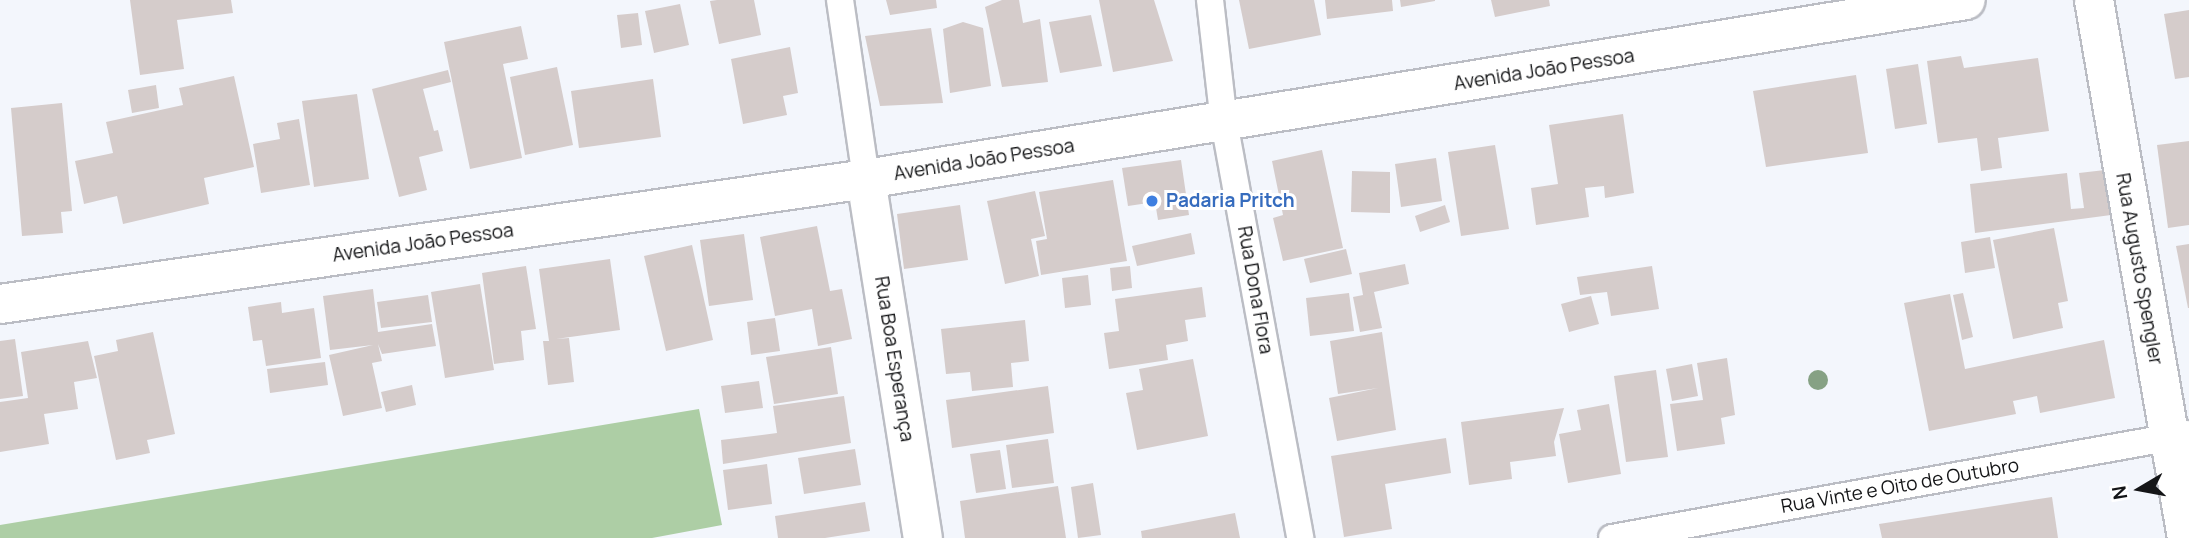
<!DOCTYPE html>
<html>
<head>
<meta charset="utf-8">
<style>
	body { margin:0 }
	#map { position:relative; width:2189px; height:538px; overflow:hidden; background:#f3f6fc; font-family:Manrope,sans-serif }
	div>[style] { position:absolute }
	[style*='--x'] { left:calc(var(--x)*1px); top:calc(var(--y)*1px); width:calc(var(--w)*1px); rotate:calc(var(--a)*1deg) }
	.green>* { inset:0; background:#adcea5 }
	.building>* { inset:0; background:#d5cccb }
	.roads { filter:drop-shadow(2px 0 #bbbdc4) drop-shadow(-2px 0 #bbbdc4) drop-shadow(0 2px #bbbdc4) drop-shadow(0 -2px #bbbdc4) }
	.street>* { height:26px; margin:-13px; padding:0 13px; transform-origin:13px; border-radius:13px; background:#fff }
	.secondary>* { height:38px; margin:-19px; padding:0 19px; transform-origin:19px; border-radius:19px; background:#fff }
	.trees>* { width:20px; height:20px; margin:-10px; border-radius:50%; background:#86a184 }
	.dots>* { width:19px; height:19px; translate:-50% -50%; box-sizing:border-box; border:4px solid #fff; border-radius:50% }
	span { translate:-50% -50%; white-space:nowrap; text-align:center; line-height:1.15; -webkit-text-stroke:6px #fff; paint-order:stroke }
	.street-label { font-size:19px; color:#141517 }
	.shop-label { font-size:19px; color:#366cbe; font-weight:700 }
	.left { translate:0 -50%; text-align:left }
	.north { position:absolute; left:2105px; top:454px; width:70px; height:70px; -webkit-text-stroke:5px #fff; paint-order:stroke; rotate:260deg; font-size:19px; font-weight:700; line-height:28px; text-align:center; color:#141517 }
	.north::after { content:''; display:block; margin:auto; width:24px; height:32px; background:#141517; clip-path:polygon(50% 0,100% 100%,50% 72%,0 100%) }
</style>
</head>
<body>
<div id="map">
	<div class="green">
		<i style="clip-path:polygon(699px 409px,722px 525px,652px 538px,0 538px,0 525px)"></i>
	</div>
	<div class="building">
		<i style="clip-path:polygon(130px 0,231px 0,233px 13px,177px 20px,184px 69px,140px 75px)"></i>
		<i style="clip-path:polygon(717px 0,754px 0,761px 35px,719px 44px,710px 1px)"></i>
		<i style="clip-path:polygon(886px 0,936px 0,937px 8px,890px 15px)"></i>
		<i style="clip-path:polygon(1002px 0,1019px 0,1023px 23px,1040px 19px,1048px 82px,1002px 87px,985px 7px)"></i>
		<i style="clip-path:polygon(1099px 0,1154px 0,1173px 61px,1113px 72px)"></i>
		<i style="clip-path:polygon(1239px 0,1314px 0,1321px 35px,1249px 49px)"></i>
		<i style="clip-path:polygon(1325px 0,1392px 0,1393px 11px,1327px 19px)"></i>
		<i style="clip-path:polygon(1400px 0,1435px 0,1435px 1px,1401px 7px)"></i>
		<i style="clip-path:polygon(1491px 0,1549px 0,1550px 6px,1495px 17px)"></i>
		<i style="clip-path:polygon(680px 4px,689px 45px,654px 53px,645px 11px)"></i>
		<i style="clip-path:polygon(2189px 10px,2189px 77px,2175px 79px,2164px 14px)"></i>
		<i style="clip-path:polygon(638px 13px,642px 45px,621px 48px,617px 15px)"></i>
		<i style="clip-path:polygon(1091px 15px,1102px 66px,1060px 73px,1049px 22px)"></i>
		<i style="clip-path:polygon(963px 22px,983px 28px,991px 86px,950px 93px,943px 29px)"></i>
		<i style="clip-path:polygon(521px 26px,528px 59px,503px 64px,522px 158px,470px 169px,444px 42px)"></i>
		<i style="clip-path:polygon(931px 28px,943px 103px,880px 106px,865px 36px)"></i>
		<i style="clip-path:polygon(790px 47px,798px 93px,783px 96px,787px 115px,743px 124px,731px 59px)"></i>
		<i style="clip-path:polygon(1961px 56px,1964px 68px,2038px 58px,2049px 131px,1998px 138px,2002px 168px,1981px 171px,1977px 138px,1938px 143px,1927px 61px)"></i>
		<i style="clip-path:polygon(1918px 64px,1927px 124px,1895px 129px,1886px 69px)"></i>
		<i style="clip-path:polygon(557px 67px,573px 145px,525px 155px,510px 77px)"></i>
		<i style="clip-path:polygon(448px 70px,451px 82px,423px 89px,434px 131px,438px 130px,443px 151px,419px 157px,427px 190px,399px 197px,372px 89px)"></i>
		<i style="clip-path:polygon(1856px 75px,1868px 153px,1766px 167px,1753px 91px)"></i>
		<i style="clip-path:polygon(234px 76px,254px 167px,204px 178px,209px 204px,123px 224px,117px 196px,84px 204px,75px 161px,113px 153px,106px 122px,183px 105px,179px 88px)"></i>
		<i style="clip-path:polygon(653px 79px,661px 137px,579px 148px,571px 91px)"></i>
		<i style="clip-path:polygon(156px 85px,159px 108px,132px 113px,128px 90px)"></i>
		<i style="clip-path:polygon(357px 94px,369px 179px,314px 187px,302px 101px)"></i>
		<i style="clip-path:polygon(62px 103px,72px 211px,61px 212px,63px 233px,22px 236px,11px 108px)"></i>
		<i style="clip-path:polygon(1623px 114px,1634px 193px,1605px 198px,1604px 186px,1585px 188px,1589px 217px,1536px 225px,1531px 188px,1558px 184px,1549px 125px)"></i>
		<i style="clip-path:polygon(299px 119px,310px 185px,261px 193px,253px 144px,280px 139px,277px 123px)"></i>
		<i style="clip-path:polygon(2189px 141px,2189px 225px,2168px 228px,2157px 145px)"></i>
		<i style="clip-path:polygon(1495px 145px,1509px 229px,1461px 236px,1448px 152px)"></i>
		<i style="clip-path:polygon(1322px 150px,1343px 248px,1283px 261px,1273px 218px,1283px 215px,1272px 161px)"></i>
		<i style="clip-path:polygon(1436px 158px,1442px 201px,1401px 207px,1395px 164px)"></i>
		<i style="clip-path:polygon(1181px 160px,1189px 215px,1158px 220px,1155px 202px,1128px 206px,1122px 168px)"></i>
		<i style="clip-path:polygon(2105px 170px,2111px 215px,1975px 233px,1970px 184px,2067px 173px,2071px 209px,2084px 208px,2079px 173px)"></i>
		<i style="clip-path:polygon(1352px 171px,1390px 172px,1390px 213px,1351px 212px)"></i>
		<i style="clip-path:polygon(1113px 180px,1127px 261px,1041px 275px,1036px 241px,1047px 239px,1039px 192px)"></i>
		<i style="clip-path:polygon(1035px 191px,1045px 236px,1031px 239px,1039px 276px,1005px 284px,987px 201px)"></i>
		<i style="clip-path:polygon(960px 205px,968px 260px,904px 269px,897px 214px)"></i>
		<i style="clip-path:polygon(1445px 205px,1450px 222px,1420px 232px,1415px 216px)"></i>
		<i style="clip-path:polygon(817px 226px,830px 291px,842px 289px,852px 339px,818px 346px,812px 309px,775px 316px,760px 237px)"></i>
		<i style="clip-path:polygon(2054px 228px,2068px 301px,2058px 303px,2063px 328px,2013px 339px,1993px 240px)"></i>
		<i style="clip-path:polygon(1191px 233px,1195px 254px,1137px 266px,1132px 246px)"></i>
		<i style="clip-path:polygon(744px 234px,753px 300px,709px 306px,700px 240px)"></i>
		<i style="clip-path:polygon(1990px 237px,1995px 268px,1965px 273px,1961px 242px)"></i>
		<i style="clip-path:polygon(2189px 244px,2189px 308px,2188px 308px,2176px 246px)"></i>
		<i style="clip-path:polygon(692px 245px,713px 340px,666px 351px,644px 256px)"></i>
		<i style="clip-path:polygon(1346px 249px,1352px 274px,1310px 283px,1304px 259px)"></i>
		<i style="clip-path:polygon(610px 259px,620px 330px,556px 339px,569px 338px,574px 382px,548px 385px,543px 341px,549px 341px,539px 269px)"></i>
		<i style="clip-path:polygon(1405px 264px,1409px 284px,1374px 292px,1382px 328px,1360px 332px,1353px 297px,1363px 295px,1359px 273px)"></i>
		<i style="clip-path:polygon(526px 266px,536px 329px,521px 331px,524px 360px,494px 364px,482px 273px)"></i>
		<i style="clip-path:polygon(1130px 266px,1132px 288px,1112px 291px,1110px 268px)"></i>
		<i style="clip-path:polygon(1652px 266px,1659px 309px,1611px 316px,1607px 292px,1580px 295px,1577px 277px)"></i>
		<i style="clip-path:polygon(1088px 275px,1091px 305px,1065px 308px,1062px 278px)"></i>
		<i style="clip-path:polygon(480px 284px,494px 370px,445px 378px,431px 292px)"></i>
		<i style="clip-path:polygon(1202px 287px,1206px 317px,1185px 320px,1188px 341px,1166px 345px,1168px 360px,1109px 369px,1104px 333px,1119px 331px,1115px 299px)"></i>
		<i style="clip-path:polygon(373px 289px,378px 332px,432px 324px,436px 346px,382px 354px,378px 344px,382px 361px,372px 363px,382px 408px,343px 416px,329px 355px,373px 345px,330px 350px,323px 296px)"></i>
		<i style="clip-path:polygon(1349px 293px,1354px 331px,1310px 336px,1306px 298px)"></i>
		<i style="clip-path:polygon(1963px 293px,1973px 337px,1962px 340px,1953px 295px)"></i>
		<i style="clip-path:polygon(1950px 294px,1965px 369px,2104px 340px,2115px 398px,2040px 413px,2037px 396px,2013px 401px,2016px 414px,1929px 431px,1904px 303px)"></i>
		<i style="clip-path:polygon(428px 295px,432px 322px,381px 328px,377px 302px)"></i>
		<i style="clip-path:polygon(1591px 296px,1599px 324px,1569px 332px,1561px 304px)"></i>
		<i style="clip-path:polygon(281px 302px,282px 313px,314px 308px,321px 358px,266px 366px,262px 340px,253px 341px,248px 307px)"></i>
		<i style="clip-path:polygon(775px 318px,780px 351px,751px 355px,747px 322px)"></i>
		<i style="clip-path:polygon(1025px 320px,1029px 361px,1011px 363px,1013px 387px,972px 391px,970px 372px,946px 374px,941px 329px)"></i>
		<i style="clip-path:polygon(153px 332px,175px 434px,147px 440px,150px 453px,116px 460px,94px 356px,118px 351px,116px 340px)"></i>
		<i style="clip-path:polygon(1382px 332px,1396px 430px,1337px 441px,1329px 398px,1378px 388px,1338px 394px,1330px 341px)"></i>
		<i style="clip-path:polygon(15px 339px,23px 396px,0 399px,0 341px)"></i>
		<i style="clip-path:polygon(88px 341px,97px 378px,74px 382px,78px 409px,44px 414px,49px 444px,0 452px,0 402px,28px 398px,21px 352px)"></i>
		<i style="clip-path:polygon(831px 347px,838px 394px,774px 404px,766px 357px)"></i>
		<i style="clip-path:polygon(1727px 358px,1735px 415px,1721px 418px,1725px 444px,1677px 451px,1670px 404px,1703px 400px,1697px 363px)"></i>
		<i style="clip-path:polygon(1193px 359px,1208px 436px,1137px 450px,1126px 393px,1143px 390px,1139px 369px)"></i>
		<i style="clip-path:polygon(325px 362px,328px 385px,270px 393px,267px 369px)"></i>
		<i style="clip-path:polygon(1692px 364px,1698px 396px,1672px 401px,1666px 369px)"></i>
		<i style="clip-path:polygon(1656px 370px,1668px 457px,1626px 462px,1614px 376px)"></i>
		<i style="clip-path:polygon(759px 381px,763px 408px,725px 413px,721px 386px)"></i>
		<i style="clip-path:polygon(412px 385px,416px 405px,386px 412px,381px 392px)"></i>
		<i style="clip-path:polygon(1048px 386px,1054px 433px,952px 448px,946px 400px)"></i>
		<i style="clip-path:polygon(844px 396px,851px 443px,723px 464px,721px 440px,777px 433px,773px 406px)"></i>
		<i style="clip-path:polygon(1609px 404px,1621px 474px,1568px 483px,1559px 434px,1581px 430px,1577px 410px)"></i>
		<i style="clip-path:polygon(1564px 408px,1554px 442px,1556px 456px,1510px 462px,1512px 479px,1469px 485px,1461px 422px)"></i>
		<i style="clip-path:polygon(1446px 438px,1451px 473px,1385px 484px,1392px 529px,1344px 537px,1331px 456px)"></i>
		<i style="clip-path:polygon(1048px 439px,1054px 483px,1012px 488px,1006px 445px)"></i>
		<i style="clip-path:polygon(855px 449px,861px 485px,804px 494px,798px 458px)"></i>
		<i style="clip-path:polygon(1000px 450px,1006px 489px,976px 493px,970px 454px)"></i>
		<i style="clip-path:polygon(767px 464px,772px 504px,728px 510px,723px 470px)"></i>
		<i style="clip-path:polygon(1093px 483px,1101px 535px,1078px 538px,1071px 487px)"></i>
		<i style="clip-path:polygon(1058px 486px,1066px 538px,965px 538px,960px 501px)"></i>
		<i style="clip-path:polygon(2052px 497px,2058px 538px,1882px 538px,1879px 524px)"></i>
		<i style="clip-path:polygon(865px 502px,870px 531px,825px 538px,778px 538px,775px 516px)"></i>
		<i style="clip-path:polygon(1235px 513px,1240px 538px,1142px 538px,1141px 531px)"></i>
	</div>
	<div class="roads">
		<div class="street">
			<i style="--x:840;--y:0;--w:181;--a:81.7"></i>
			<i style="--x:1210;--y:0;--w:123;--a:83.5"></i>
			<i style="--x:1224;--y:122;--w:423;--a:79.6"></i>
			<i style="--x:1612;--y:538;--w:586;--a:-10.22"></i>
		</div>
		<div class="secondary">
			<i style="--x:2094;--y:0;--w:546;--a:80.19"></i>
			<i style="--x:866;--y:179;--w:363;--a:81"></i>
			<i style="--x:0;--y:304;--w:875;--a:-8.21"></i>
			<i style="--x:866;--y:179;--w:1114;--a:-9.24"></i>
		</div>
	</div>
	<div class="trees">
		<i style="left:1818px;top:380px"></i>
	</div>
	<div class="dots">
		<i style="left:1152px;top:201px;background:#3f7fe0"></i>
	</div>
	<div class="street-label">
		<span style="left:1544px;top:70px;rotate:-9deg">Avenida João Pessoa</span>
		<span style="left:984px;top:160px;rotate:-9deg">Avenida João Pessoa</span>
		<span style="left:423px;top:243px;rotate:-8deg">Avenida João Pessoa</span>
		<span style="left:2139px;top:269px;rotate:80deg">Rua Augusto Spengler</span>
		<span style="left:1255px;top:290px;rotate:80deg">Rua Dona Flora</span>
		<span style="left:894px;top:359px;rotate:81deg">Rua Boa Esperança</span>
		<span style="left:1900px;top:486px;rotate:-10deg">Rua Vinte e Oito de Outubro</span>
	</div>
	<div class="shop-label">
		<span class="left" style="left:1166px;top:201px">Padaria Pritch</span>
	</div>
	<div class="north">N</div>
</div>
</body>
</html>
